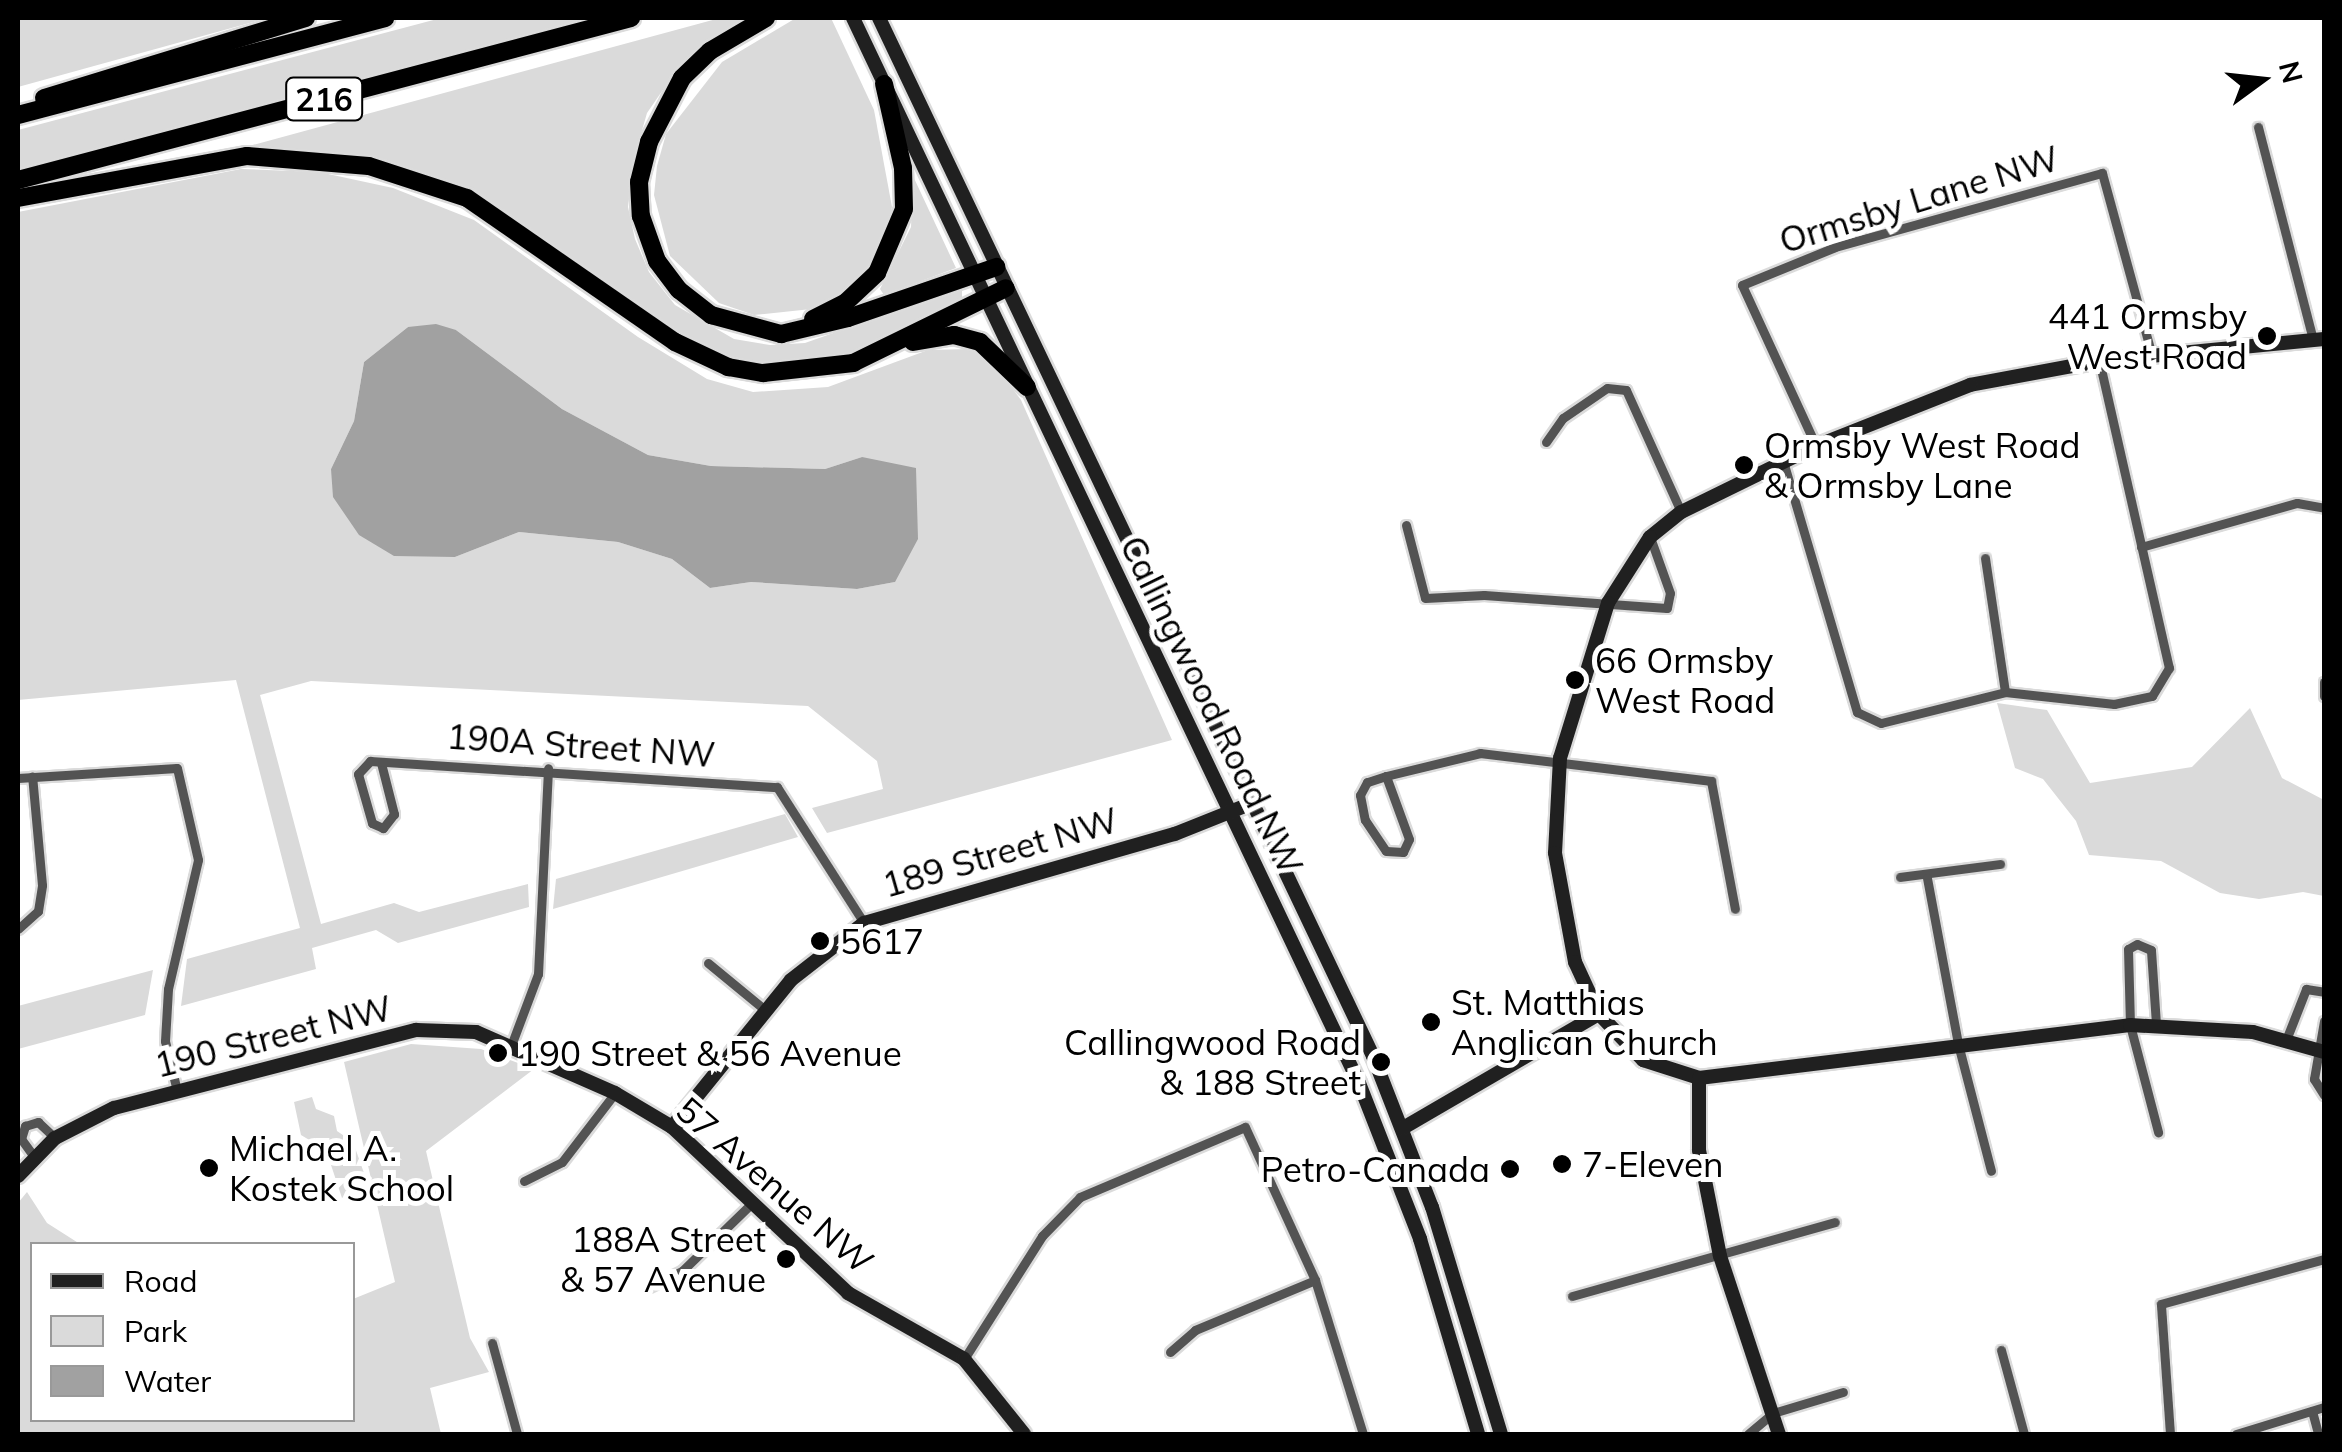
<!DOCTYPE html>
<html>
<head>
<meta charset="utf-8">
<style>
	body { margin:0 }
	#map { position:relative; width:2342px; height:1452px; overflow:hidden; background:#fff; font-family:Mulish,sans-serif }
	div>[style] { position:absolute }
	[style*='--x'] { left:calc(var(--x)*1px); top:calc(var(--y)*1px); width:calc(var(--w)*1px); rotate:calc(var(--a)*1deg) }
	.green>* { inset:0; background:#dadada }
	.water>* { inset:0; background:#a1a1a1 }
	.roads { filter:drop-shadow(2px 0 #dbdbdb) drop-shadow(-2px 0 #dbdbdb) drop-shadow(0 2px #dbdbdb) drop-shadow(0 -2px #dbdbdb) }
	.street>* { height:9px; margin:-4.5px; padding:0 4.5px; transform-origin:4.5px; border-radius:4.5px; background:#535353 }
	.secondary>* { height:14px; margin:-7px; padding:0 7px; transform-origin:7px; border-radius:7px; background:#202020 }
	.highway>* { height:18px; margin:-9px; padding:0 9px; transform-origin:9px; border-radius:9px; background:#000 }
	.dots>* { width:28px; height:28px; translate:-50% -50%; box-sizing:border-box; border:5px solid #fff; border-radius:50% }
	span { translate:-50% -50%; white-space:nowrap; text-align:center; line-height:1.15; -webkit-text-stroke:10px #fff; paint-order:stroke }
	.shield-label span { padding:2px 8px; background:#fff; border:2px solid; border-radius:8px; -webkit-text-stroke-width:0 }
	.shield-label { font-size:32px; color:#000; font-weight:700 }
	.street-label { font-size:35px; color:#000 }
	.poi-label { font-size:35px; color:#000 }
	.right { translate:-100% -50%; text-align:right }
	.left { translate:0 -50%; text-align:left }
	.frame { position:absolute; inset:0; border:20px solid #000; pointer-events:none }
	.legend { position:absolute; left:30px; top:1242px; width:325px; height:180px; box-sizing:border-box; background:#fff; border:2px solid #999; margin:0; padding:12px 18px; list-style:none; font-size:30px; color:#000 }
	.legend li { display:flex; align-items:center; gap:20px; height:50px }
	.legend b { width:50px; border:2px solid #999 }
	.north { position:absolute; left:2212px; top:30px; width:100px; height:100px; -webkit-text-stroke:8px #fff; paint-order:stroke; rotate:75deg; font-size:28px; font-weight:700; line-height:40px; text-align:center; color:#000 }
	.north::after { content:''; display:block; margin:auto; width:35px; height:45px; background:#000; clip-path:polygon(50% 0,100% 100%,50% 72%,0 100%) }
</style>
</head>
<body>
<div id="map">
	<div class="green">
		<i style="clip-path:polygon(18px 18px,268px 18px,18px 87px)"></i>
		<i style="clip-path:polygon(441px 18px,594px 18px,18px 169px,18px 130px)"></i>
		<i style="clip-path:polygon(720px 18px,751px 18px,698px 49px,669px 81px,647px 113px,634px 158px,628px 207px,635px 239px,649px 272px,675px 305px,734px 339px,770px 345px,805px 343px,955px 290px,962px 290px,962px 302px,860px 351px,816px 363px,772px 368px,728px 360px,683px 337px,503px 213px,364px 161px,302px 151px,227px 152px)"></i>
		<i style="clip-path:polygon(796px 18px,831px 18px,874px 110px,892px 207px,884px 242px,855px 287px,821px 308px,754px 315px,719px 303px,670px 256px,654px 195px,657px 166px,666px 134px,722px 62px)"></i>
		<i style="clip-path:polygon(evenodd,241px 169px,319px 172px,393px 188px,474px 220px,638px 337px,707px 379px,753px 392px,828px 387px,928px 350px,968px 349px,992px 361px,1021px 400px,1172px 740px,827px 833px,812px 808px,883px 789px,877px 761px,808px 706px,311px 681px,260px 695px,321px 924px,394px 903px,419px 912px,528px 884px,529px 907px,398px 943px,376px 930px,312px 948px,316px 969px,181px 1006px,187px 959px,300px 928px,236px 680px,18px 700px,18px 212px,241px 169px,408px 327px,456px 330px,562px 409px,648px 455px,711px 466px,825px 469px,862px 457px,895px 582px,857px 589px,751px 582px,710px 588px,672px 559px,618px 542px,519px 532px,455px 557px,331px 469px,354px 421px,364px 362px,408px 327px)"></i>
		<i style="clip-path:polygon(913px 176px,956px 268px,884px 295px,880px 289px,911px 227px)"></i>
		<i style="clip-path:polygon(1997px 703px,2047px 710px,2090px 783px,2192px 767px,2250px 708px,2282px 778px,2324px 800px,2324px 896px,2303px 892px,2259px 899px,2220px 893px,2161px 861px,2089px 855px,2076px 821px,2043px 779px,2015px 768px)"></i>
		<i style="clip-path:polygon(785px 814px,798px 837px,553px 909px,556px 879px)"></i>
		<i style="clip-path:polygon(153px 970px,145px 1015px,18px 1049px,18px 1006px)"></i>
		<i style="clip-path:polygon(411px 1044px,481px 1049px,534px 1069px,426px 1151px,470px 1338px,489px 1372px,430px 1388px,441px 1434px,18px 1434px,18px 1203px,27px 1192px,47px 1223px,80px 1244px,32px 1244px,32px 1420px,352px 1420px,353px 1299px,395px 1282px,344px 1062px)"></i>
		<i style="clip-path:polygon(312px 1097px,316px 1109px,334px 1116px,337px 1131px,353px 1142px,370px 1190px,342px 1198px,326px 1150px,301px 1135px,294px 1102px)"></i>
	</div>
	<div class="water">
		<i style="clip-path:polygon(436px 324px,456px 330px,562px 409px,648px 455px,711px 466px,825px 469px,862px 457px,916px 468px,918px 539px,895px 582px,857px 589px,751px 582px,710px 588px,672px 559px,618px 542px,519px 532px,455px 557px,394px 556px,359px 535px,333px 497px,331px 469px,354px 421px,364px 362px,408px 327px)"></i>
	</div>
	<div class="roads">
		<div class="street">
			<i style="--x:2258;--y:127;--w:220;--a:75.5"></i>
			<i style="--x:1546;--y:442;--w:29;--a:-55"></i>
			<i style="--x:1563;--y:418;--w:53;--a:-34.3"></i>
			<i style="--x:1607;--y:388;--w:19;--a:6"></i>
			<i style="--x:1626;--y:390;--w:134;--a:65.7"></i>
			<i style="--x:1816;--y:446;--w:177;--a:-114.7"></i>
			<i style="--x:1742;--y:285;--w:100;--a:-22.2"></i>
			<i style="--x:1835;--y:247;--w:277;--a:-15.5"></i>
			<i style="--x:2102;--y:173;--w:190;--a:74.7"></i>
			<i style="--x:1783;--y:461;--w:262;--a:73.6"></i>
			<i style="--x:1857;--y:712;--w:26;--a:25"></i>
			<i style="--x:1881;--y:723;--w:128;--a:-14"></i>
			<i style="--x:2005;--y:692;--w:110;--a:6.3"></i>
			<i style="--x:2114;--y:704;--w:39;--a:-12"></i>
			<i style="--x:2152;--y:696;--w:33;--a:-59"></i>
			<i style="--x:2169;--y:668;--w:315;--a:-102.8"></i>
			<i style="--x:1406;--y:525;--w:75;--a:75.4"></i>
			<i style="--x:1425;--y:598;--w:59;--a:-2.9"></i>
			<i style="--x:1484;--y:595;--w:183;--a:4.1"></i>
			<i style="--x:1667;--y:608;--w:15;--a:-79"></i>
			<i style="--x:1670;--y:593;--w:59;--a:-109.7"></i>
			<i style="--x:2141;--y:547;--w:162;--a:-15.8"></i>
			<i style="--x:2297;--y:503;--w:27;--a:10"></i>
			<i style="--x:1985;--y:558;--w:135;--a:81.5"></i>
			<i style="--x:2324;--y:682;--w:14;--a:90"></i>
			<i style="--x:381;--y:763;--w:53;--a:75.7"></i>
			<i style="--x:394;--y:814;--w:18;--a:128"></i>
			<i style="--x:383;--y:828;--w:12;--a:-156"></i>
			<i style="--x:372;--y:823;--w:51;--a:-105.9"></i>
			<i style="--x:358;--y:774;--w:18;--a:-47"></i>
			<i style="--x:370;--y:761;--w:408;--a:3.7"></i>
			<i style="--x:777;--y:787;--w:161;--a:57.4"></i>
			<i style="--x:1386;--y:776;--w:20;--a:162"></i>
			<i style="--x:1367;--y:782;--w:15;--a:118"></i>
			<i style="--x:1360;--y:795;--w:25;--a:79"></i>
			<i style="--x:1365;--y:820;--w:37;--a:56"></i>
			<i style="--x:1386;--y:851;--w:17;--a:3"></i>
			<i style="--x:1403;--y:852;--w:14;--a:-65"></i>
			<i style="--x:1409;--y:839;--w:67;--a:-110.1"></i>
			<i style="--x:1386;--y:776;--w:97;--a:-13.7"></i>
			<i style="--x:1480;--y:753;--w:233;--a:6.9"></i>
			<i style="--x:1711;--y:781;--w:130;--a:79.4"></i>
			<i style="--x:18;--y:778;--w:159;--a:-3.6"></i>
			<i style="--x:177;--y:768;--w:94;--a:77.1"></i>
			<i style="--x:198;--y:860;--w:132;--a:103.1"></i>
			<i style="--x:168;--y:989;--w:52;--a:93.3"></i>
			<i style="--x:165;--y:1041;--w:51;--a:76.5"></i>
			<i style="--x:1900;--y:877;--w:101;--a:-7.4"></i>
			<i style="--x:1927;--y:878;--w:169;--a:79.4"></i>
			<i style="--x:1958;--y:1044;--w:131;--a:75.4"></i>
			<i style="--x:18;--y:929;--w:27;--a:-42"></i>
			<i style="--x:38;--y:911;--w:26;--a:-81"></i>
			<i style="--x:42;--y:885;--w:109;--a:-95.2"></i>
			<i style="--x:708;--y:963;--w:74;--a:39.5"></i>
			<i style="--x:2324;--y:1021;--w:59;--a:99.8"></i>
			<i style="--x:2314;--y:1079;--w:19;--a:58"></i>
			<i style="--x:2156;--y:1024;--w:74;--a:-93.9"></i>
			<i style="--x:2151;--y:950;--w:15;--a:-157"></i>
			<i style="--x:2137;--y:944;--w:10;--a:151"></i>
			<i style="--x:2128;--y:949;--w:76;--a:88.5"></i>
			<i style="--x:2130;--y:1025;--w:111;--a:75.3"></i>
			<i style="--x:2286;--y:1040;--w:55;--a:-68.6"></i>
			<i style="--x:2306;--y:989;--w:18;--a:9"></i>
			<i style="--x:512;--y:1043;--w:74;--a:-69.4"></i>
			<i style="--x:538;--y:974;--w:206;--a:-87.2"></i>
			<i style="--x:35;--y:1158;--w:24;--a:-126"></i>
			<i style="--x:21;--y:1139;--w:14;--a:-73"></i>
			<i style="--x:25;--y:1126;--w:14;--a:-17"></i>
			<i style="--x:38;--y:1122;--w:23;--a:43"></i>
			<i style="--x:524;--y:1181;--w:42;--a:-26.6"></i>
			<i style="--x:562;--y:1162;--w:87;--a:-52.5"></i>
			<i style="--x:649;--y:1287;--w:37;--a:-26"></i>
			<i style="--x:682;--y:1271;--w:98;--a:-44.2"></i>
			<i style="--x:1572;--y:1296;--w:273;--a:-15.7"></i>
			<i style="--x:492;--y:1343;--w:94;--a:74.6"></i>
			<i style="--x:2001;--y:1350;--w:87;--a:74.7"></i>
			<i style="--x:1170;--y:1352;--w:33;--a:-41"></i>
			<i style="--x:1195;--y:1330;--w:130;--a:-22.6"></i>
			<i style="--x:964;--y:1359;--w:146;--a:-57.6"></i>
			<i style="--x:1042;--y:1236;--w:54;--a:-45.7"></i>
			<i style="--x:1080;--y:1197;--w:179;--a:-23"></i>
			<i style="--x:1245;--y:1127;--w:168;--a:65.4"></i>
			<i style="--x:1315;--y:1280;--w:161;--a:72.7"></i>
			<i style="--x:2312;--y:1411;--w:24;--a:75"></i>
			<i style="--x:1748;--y:1434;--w:33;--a:-40"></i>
			<i style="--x:1773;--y:1413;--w:73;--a:-16.7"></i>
			<i style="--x:2170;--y:1434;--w:130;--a:-94"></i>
			<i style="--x:2161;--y:1304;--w:169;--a:-15.4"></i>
			<i style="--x:2236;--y:1434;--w:92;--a:-17.1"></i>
		</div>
		<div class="secondary">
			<i style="--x:853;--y:18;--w:1179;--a:64.59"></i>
			<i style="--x:1359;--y:1083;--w:168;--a:68.6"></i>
			<i style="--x:1420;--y:1239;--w:203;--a:73.4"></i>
			<i style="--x:879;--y:18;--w:1150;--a:64.55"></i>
			<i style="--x:1373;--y:1056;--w:162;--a:68.7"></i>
			<i style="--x:1432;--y:1207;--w:237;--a:73.1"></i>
			<i style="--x:2324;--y:339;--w:226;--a:174.4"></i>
			<i style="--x:2099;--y:361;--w:131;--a:169.5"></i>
			<i style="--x:1970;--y:385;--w:166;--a:158.4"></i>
			<i style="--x:1816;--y:446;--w:150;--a:153.9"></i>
			<i style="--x:1681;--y:512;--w:40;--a:141"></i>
			<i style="--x:1650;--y:537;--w:78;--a:122.5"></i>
			<i style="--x:1608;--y:603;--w:162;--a:107.2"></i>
			<i style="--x:1560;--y:758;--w:95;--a:93"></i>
			<i style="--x:1555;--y:853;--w:111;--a:79.6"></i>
			<i style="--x:1575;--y:962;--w:57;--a:65.2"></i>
			<i style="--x:1599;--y:1014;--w:64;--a:46.3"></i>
			<i style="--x:1643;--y:1060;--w:59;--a:17.8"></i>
			<i style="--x:1699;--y:1078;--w:434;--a:-7"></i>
			<i style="--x:2130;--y:1025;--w:123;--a:3.3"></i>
			<i style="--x:2253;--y:1032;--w:74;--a:15.7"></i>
			<i style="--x:1699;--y:1078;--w:72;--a:90"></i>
			<i style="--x:1699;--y:1150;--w:108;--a:78.8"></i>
			<i style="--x:1720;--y:1256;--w:188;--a:71.7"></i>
			<i style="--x:672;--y:1127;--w:189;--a:-51"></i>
			<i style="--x:791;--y:980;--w:93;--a:-38"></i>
			<i style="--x:864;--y:923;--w:323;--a:-16"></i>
			<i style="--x:1175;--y:834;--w:81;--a:-21.8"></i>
			<i style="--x:1403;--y:1128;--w:227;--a:-30.2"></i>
			<i style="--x:18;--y:1176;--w:53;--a:-45.8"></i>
			<i style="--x:55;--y:1138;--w:66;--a:-27"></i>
			<i style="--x:114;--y:1108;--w:312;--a:-14.5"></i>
			<i style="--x:416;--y:1030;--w:60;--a:1.9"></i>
			<i style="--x:476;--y:1032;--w:152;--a:23.7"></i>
			<i style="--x:615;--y:1093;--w:66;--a:30.8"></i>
			<i style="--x:672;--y:1127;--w:242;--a:43.3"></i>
			<i style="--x:848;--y:1293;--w:133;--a:29.6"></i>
			<i style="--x:964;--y:1359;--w:96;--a:51.3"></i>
		</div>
		<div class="highway">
			<i style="--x:766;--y:18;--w:65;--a:149.5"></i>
			<i style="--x:710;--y:51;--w:39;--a:136"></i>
			<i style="--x:682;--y:78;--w:72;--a:117.3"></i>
			<i style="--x:649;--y:142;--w:41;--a:104"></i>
			<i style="--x:639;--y:182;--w:34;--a:87"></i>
			<i style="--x:641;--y:216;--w:48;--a:70.4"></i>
			<i style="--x:657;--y:261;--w:36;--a:53"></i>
			<i style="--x:679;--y:290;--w:41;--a:38"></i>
			<i style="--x:711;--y:315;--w:73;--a:15.2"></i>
			<i style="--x:781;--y:334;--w:69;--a:-13.4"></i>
			<i style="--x:848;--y:318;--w:157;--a:-19"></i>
			<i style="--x:44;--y:98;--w:274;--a:-17"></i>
			<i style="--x:18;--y:115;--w:380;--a:-14.8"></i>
			<i style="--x:18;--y:180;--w:634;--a:-14.8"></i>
			<i style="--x:18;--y:198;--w:233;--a:-10.4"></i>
			<i style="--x:247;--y:156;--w:122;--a:4.7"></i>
			<i style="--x:369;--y:166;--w:103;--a:18.1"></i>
			<i style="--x:467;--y:198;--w:253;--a:34.7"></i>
			<i style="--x:675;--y:342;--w:59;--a:25.3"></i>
			<i style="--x:728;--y:367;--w:36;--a:10"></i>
			<i style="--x:763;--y:373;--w:91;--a:-6.3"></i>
			<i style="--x:853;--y:363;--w:170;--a:-26.1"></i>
			<i style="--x:813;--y:319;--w:36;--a:-27"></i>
			<i style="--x:845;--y:303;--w:44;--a:-43.2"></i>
			<i style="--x:877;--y:273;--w:69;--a:-67.1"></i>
			<i style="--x:904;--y:209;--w:41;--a:-91.4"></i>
			<i style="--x:903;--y:168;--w:86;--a:-102.7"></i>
			<i style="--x:913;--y:342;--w:42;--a:-9.7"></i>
			<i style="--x:954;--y:335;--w:27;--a:15"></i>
			<i style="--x:980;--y:342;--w:65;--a:43.8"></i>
		</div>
	</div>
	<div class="dots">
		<i style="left:2267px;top:336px;background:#000"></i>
		<i style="left:1744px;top:465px;background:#000"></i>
		<i style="left:1575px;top:680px;background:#000"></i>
		<i style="left:820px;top:941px;background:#000"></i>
		<i style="left:1431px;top:1022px;background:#000"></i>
		<i style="left:498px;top:1053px;background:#000"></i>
		<i style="left:1381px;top:1062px;background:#000"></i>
		<i style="left:1562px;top:1164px;background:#000"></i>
		<i style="left:209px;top:1168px;background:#000"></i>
		<i style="left:1510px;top:1169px;background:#000"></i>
		<i style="left:786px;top:1259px;background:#000"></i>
	</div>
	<div class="shield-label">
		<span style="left:324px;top:99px">216</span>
	</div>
	<div class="street-label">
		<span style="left:1919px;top:199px;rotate:-17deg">Ormsby Lane NW</span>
		<span style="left:1212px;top:705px;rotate:64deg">Callingwood Road NW</span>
		<span style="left:581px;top:745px;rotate:4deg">190A Street NW</span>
		<span style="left:1000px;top:852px;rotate:-16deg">189 Street NW</span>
		<span style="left:273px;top:1036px;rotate:-14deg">190 Street NW</span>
		<span style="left:775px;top:1185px;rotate:41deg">57 Avenue NW</span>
	</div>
	<div class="poi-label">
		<span class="right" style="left:2247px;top:336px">441 Ormsby<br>West Road</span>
		<span class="left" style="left:1764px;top:465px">Ormsby West Road<br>&amp; Ormsby Lane</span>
		<span class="left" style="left:1595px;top:680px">66 Ormsby<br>West Road</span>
		<span class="left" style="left:840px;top:941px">5617</span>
		<span class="left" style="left:1451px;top:1022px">St. Matthias<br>Anglican Church</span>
		<span class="right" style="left:1361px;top:1062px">Callingwood Road<br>&amp; 188 Street</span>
		<span class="left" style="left:518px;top:1053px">190 Street &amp; 56 Avenue</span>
		<span class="left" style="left:229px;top:1168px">Michael A.<br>Kostek School</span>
		<span class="left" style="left:1582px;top:1164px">7-Eleven</span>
		<span class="right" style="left:1490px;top:1169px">Petro-Canada</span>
		<span class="right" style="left:766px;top:1259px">188A Street<br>&amp; 57 Avenue</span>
	</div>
	<div class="frame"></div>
	<ul class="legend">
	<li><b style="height:12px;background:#202020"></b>Road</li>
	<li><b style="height:28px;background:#dadada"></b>Park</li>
	<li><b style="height:28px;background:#a1a1a1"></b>Water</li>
	</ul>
	<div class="north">N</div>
</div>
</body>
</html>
